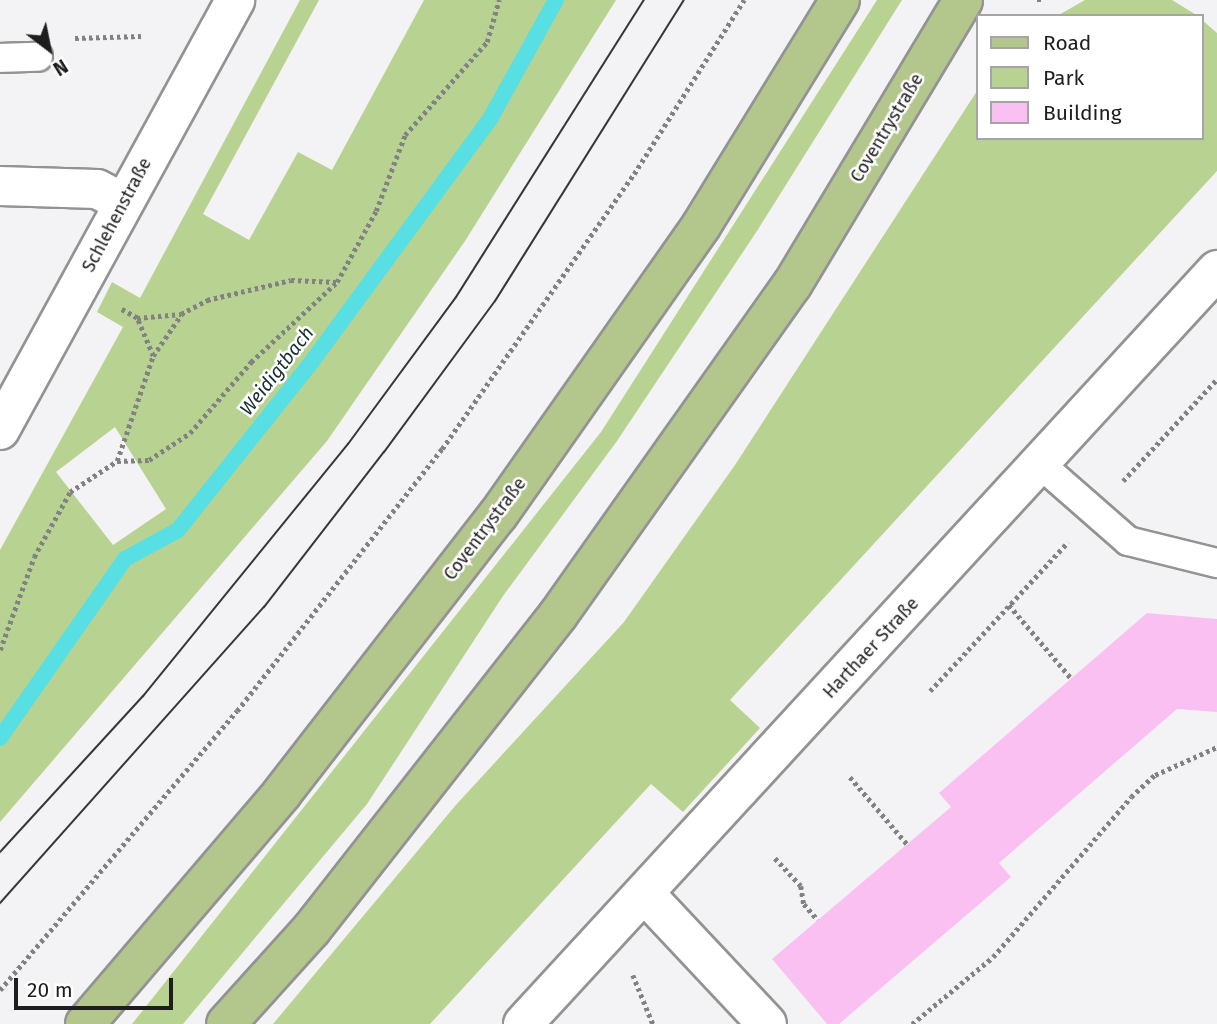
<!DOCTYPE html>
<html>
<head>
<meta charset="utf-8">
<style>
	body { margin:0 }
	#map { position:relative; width:1217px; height:1024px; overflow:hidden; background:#f3f3f5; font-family:"Fira Sans",sans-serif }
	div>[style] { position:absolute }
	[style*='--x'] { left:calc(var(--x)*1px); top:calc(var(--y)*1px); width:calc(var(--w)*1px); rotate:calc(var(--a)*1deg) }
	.green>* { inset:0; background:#b8d391 }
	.stream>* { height:16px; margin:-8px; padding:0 8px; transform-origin:8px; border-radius:8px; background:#57dfe3 }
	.building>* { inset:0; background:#fbc0f2 }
	.path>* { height:4.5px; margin-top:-2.25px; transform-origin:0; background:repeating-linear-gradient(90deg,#828283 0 3.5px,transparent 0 7px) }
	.roads { filter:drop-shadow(2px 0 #939394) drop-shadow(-2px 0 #939394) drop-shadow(0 2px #939394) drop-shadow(0 -2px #939394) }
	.service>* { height:28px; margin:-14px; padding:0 14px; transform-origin:14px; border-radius:14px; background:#fff }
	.minor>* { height:38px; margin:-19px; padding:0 19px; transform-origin:19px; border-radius:19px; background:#fff }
	.primary>* { height:38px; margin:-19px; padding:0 19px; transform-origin:19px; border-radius:19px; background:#b3c68b }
	.tram>* { height:2px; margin:-1px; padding:0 1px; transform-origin:1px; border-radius:1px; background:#363637 }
	span { translate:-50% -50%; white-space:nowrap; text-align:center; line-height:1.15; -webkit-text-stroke:5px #fff; paint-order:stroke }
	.street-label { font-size:18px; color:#1e1e1f }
	.water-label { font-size:19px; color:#172e2f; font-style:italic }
	.legend { position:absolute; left:976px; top:14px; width:228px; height:126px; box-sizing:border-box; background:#fff; border:2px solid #a5a5a5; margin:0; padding:9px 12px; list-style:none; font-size:21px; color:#1e1e1f }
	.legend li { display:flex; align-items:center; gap:14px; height:35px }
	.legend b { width:35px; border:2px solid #a5a5a5 }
	.north { position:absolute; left:14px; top:14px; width:70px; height:70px; -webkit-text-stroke:5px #fff; paint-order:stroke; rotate:148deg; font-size:19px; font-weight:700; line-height:28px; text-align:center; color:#1e1e1f }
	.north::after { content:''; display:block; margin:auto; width:24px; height:32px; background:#1e1e1f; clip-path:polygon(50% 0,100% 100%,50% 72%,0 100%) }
	.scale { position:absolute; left:14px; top:978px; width:159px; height:32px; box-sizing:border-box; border:4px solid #1e1e1f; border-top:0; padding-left:9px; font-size:21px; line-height:24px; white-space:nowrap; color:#1e1e1f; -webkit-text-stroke:5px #fff; paint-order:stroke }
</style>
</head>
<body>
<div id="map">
	<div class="green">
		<i style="clip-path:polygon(evenodd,300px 0,319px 0,203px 214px,249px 240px,298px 152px,332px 170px,424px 0,616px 0,465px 241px,327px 441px,0 822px,0 550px,123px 327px,97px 312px,112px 282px,140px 298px,300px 0,115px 427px,166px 509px,113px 545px,56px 472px,115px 427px)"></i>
		<i style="clip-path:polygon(877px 0,902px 0,757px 231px,617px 441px,503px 596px,367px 804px,183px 1024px,132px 1024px,601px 432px)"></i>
		<i style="clip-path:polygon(1085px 0,1172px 0,1198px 16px,1057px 16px)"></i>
		<i style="clip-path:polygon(1201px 19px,1217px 33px,1217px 171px,730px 700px,760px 728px,683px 812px,651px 784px,430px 1024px,273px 1024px,455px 806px,624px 622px,735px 465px,977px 91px,977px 138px,1201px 138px)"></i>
	</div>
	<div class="stream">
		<i style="--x:0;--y:738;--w:218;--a:-55.1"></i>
		<i style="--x:125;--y:559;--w:60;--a:-28.7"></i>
		<i style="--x:178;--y:530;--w:217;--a:-51.5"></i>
		<i style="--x:313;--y:360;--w:299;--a:-53.7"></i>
		<i style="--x:490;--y:119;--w:136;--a:-61"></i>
	</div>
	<div class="building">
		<i style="clip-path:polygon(1147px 613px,1217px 619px,1217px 712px,1177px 709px,999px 863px,1011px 877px,839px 1024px,827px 1024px,772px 959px,951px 807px,939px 793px)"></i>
	</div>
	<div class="path">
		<i style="--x:1037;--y:0;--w:5;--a:0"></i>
		<i style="--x:75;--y:38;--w:66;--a:-1.7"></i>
		<i style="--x:137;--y:318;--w:44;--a:-5.2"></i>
		<i style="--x:181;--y:314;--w:30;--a:-28"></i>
		<i style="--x:207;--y:300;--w:86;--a:-13.4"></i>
		<i style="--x:291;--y:280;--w:46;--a:2.5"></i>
		<i style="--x:153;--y:356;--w:50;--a:-55.7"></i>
		<i style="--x:117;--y:461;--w:111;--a:-71.1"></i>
		<i style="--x:153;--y:356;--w:41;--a:-112.8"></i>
		<i style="--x:137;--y:318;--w:18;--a:-151"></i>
		<i style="--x:1123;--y:481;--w:139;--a:-47.3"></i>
		<i style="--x:1009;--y:605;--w:97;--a:49.6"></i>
		<i style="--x:0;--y:650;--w:99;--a:-69.9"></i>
		<i style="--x:34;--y:557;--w:74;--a:-61"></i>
		<i style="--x:70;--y:492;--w:56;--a:-33.4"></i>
		<i style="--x:117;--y:461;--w:32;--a:-2"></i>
		<i style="--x:149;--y:460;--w:49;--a:-33.4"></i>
		<i style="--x:190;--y:433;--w:94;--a:-49.3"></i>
		<i style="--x:251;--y:362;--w:117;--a:-42.9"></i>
		<i style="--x:337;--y:282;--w:81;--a:-61.2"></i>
		<i style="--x:376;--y:211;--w:81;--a:-69.1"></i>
		<i style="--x:405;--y:135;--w:124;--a:-48.6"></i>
		<i style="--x:487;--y:42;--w:44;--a:-74.1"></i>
		<i style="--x:930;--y:691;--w:203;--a:-47.2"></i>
		<i style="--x:850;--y:777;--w:88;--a:49.6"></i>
		<i style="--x:775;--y:858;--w:38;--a:47"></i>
		<i style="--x:801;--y:886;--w:18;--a:81"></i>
		<i style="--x:804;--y:904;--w:21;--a:49"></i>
		<i style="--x:633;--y:975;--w:53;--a:67.8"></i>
		<i style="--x:0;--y:990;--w:366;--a:-49.7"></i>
		<i style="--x:237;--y:711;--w:333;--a:-52"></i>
		<i style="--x:442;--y:449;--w:335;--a:-55.1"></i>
		<i style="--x:634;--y:174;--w:206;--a:-57.7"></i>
		<i style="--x:912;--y:1024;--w:105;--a:-39.6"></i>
		<i style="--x:993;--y:957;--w:211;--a:-49.2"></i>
		<i style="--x:1131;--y:797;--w:33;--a:-43"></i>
		<i style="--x:1155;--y:775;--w:68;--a:-24.3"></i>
	</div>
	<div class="roads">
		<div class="service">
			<i style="--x:0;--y:58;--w:38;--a:-2"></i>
			<i style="--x:1040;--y:464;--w:117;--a:41.2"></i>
			<i style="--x:1128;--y:541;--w:92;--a:13.9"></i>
		</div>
		<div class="minor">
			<i style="--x:0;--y:186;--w:97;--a:1.8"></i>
			<i style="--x:97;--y:189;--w:30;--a:27"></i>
			<i style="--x:0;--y:430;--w:490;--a:-61.3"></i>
			<i style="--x:645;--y:894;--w:178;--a:46.8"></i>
			<i style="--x:523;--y:1024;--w:1025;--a:-47.37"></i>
		</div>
		<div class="primary">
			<i style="--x:85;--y:1024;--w:304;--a:-49.5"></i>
			<i style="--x:282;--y:793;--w:352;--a:-52.2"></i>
			<i style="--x:498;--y:515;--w:353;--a:-54.9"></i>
			<i style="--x:701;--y:226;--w:265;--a:-58.4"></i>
			<i style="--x:226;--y:1024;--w:127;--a:-47.9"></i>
			<i style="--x:311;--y:930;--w:400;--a:-51.9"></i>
			<i style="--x:558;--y:615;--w:405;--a:-54.7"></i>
			<i style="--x:792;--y:285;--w:332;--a:-59"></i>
		</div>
	</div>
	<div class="tram">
		<i style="--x:0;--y:852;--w:212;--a:-47.5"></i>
		<i style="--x:143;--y:696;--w:325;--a:-50.9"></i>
		<i style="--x:348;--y:444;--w:182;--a:-53.7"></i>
		<i style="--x:456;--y:297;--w:352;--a:-57.7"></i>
		<i style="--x:0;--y:903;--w:397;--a:-48.3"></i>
		<i style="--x:264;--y:607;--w:196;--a:-52.3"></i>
		<i style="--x:384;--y:452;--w:187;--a:-53.7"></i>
		<i style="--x:495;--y:301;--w:355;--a:-57.9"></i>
	</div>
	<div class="street-label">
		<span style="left:887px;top:128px;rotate:-59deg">Coventrystraße</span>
		<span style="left:117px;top:215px;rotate:-62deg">Schlehenstraße</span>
		<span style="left:485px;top:529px;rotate:-53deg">Coventrystraße</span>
		<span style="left:871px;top:648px;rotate:-47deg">Harthaer Straße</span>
	</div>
	<div class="water-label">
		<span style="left:277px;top:371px;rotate:-52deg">Weidigtbach</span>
	</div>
	<ul class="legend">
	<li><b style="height:9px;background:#b3c68b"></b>Road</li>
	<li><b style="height:19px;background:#b8d391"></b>Park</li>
	<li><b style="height:19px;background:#fbc0f2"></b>Building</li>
	</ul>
	<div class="north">N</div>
	<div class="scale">20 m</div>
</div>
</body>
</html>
